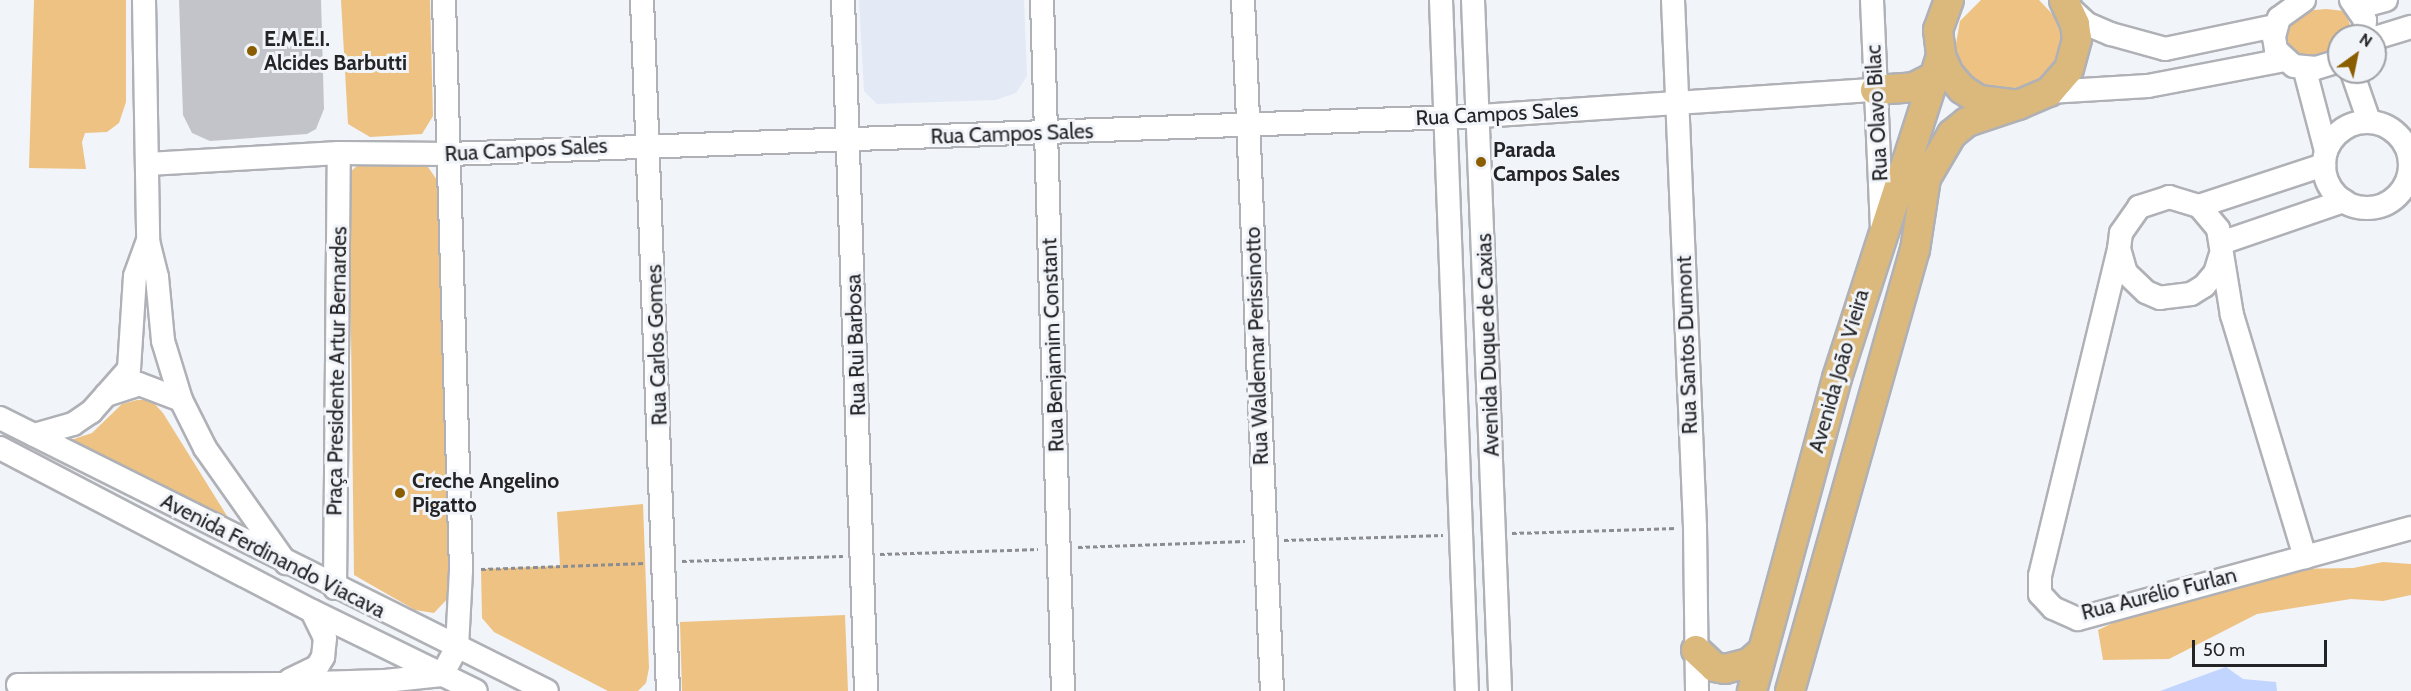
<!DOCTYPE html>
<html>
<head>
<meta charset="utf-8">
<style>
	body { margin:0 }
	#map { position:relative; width:2411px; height:691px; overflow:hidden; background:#f1f4f9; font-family:Cabin,sans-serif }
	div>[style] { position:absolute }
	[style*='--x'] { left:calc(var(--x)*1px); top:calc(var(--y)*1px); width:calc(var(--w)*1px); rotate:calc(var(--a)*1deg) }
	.built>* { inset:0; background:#e3e9f5 }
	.green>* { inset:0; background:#eec283 }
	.water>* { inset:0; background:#c1d5fe }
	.building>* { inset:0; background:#c2c4c9 }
	.path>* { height:3px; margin-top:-1.5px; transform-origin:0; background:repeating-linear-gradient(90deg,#8c8d91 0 4.5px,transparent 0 7.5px) }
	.roads { filter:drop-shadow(2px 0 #afb1b6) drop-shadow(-2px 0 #afb1b6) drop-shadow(0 2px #afb1b6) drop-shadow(0 -2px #afb1b6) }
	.minor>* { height:22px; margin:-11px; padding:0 11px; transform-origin:11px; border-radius:11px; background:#fff }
	.minor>.ring { margin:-11px; padding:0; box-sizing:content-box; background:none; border:22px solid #fff; border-radius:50% }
	.major>* { height:28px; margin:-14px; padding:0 14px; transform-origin:14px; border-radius:14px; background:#dbb97d }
	.dots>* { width:16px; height:16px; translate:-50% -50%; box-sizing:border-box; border:3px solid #f1f4f9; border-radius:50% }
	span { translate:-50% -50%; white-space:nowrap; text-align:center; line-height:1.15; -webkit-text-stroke:6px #f1f4f9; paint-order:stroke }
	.poi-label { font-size:21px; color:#242426; font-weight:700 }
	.left { translate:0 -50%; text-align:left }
	.street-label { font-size:21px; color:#242426 }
	.north { position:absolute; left:2327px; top:24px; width:60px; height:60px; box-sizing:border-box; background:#f1f4f9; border:2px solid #9fa1a5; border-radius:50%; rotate:33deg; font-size:16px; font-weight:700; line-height:24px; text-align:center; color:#242426 }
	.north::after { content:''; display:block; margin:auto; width:21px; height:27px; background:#8a5d00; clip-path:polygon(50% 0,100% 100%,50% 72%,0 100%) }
	.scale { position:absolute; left:2192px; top:640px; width:135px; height:27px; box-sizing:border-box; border:3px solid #242426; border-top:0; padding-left:8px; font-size:18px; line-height:21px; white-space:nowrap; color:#242426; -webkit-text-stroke:4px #f1f4f9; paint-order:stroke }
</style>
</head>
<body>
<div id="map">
	<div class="built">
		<i style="clip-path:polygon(859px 0,1024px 0,1027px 76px,1016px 93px,996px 100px,877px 104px,864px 91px)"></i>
	</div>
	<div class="green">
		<i style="clip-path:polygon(34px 0,126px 0,126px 102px,119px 123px,107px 132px,85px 133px,82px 142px,86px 169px,29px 168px)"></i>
		<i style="clip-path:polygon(341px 0,430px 0,433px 116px,422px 134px,370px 137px,348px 124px)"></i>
		<i style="clip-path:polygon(1981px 0,2039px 0,2059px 21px,2065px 49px,2060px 68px,2022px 99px,1973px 87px,1959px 68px,1955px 49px,1960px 21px)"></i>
		<i style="clip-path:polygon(2326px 9px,2345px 11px,2354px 36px,2339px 36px,2339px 56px,2326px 59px,2294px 55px,2286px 37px,2289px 26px,2303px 11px)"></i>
		<i style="clip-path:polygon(419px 154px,439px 183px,447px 410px,450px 596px,434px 613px,415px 610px,354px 575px,349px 173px,366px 158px)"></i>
		<i style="clip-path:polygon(137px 400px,151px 400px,163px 413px,232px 524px,62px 443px,92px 433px,122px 404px)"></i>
		<i style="clip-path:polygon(643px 504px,649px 668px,646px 683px,638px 691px,608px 691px,494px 632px,482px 618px,481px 569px,560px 566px,557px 512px)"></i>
		<i style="clip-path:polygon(2383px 562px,2411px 564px,2411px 595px,2383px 601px,2351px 599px,2257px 614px,2169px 659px,2103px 660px,2098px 630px,2183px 590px,2287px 569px,2353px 568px)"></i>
		<i style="clip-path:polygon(845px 615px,848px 691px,682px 691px,680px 622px)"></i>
	</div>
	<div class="water">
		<i style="clip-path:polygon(2226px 667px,2243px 679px,2276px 682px,2277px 691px,2160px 691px)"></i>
	</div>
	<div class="building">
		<i style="clip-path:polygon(179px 0,321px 0,324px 109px,316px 129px,307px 134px,210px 141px,192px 133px,183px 115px)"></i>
	</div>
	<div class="path">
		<i style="--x:1512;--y:533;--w:165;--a:-1.7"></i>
		<i style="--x:1284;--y:540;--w:159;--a:-1.8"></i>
		<i style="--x:1078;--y:547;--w:167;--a:-2.1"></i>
		<i style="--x:880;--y:554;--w:158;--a:-1.8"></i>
		<i style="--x:682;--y:561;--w:161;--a:-1.8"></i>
		<i style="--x:481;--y:569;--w:164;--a:-2.1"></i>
	</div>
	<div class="roads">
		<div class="minor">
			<i style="--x:144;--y:0;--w:241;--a:89"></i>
			<i style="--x:148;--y:241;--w:37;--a:76"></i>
			<i style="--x:157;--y:277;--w:64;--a:84.6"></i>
			<i style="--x:163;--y:341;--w:62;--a:73"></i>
			<i style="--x:181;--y:400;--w:54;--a:63.4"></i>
			<i style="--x:205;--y:448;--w:141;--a:54.8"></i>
			<i style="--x:642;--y:0;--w:691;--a:87.85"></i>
			<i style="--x:843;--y:0;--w:691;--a:88.09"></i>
			<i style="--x:1042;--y:0;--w:691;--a:88.26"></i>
			<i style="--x:1243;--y:0;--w:692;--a:87.6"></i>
			<i style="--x:1441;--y:0;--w:691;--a:87.85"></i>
			<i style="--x:1473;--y:0;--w:692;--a:87.76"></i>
			<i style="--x:1673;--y:0;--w:527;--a:87.61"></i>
			<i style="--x:1695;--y:527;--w:164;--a:89.3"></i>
			<i style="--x:1872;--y:0;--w:226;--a:87.5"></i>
			<i style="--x:2304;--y:0;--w:31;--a:144"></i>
			<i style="--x:2279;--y:18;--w:20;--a:105"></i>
			<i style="--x:2274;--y:37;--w:13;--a:81"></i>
			<i style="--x:2276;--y:50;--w:24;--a:42"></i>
			<i style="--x:2294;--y:66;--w:22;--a:5"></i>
			<i style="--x:2316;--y:68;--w:24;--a:-17"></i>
			<i style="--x:2351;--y:0;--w:24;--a:55"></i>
			<i style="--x:2365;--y:20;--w:16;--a:94"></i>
			<i style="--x:2359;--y:7;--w:28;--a:-15"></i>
			<i style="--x:2071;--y:9;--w:22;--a:43"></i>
			<i style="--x:2087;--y:24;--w:26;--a:23"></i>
			<i style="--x:2111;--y:34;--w:56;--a:15.5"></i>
			<i style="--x:2165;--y:49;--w:112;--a:-11.8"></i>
			<i style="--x:2375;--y:38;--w:38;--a:-17"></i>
			<i style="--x:2304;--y:67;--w:87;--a:75.3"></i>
			<i style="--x:2352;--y:72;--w:52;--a:70.9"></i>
			<i style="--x:2049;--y:92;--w:99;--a:-3.5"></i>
			<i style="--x:2148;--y:86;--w:138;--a:-10.8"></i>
			<i class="ring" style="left:2324px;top:122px;width:64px;height:64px"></i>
			<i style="--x:148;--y:164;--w:191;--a:-3.3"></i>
			<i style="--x:339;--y:153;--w:110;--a:0.5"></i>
			<i style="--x:449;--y:154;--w:1032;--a:-2.11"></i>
			<i style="--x:1480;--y:116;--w:396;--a:-3.8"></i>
			<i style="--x:2199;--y:206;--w:132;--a:-18.2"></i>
			<i style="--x:2221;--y:243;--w:130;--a:-18.9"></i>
			<i style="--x:2119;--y:249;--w:336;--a:103.6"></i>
			<i style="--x:2040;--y:576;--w:18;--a:90"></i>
			<i style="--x:2040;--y:594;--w:19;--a:47"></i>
			<i style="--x:2053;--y:608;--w:27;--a:24"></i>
			<i style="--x:2078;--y:619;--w:345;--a:-15.3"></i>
			<i style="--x:2220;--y:257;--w:17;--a:107"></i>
			<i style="--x:2215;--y:273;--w:17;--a:130"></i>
			<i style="--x:2204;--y:286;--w:15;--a:148"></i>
			<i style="--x:2191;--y:294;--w:31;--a:173"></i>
			<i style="--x:2160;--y:298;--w:15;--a:-157"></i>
			<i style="--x:2146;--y:292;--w:28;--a:-136"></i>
			<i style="--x:2126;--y:273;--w:25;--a:-106"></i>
			<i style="--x:2119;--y:249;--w:16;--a:-83"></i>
			<i style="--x:2121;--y:233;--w:32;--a:-55"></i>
			<i style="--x:2139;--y:207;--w:32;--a:-18"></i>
			<i style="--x:2169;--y:197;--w:31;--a:17"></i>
			<i style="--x:2199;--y:206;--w:30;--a:50"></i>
			<i style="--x:2218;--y:229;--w:87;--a:80.8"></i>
			<i style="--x:2232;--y:315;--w:253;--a:73.2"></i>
			<i style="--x:106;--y:395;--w:35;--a:-18"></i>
			<i style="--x:139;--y:384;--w:45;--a:20.9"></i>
			<i style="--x:0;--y:418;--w:611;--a:26.52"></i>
			<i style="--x:34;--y:435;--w:41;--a:-15.8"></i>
			<i style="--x:73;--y:424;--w:22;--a:-34"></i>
			<i style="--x:91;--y:412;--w:57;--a:-48.5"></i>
			<i style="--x:129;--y:369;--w:93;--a:-86.3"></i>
			<i style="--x:135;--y:276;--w:37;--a:-70"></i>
			<i style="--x:0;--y:448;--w:352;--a:27.6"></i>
			<i style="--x:312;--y:611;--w:182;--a:26"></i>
			<i style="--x:335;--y:588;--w:435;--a:-89.5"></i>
			<i style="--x:290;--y:680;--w:30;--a:-26"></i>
			<i style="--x:317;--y:667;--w:12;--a:-59"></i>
			<i style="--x:323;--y:657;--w:19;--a:-84"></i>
			<i style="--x:325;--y:638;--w:30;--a:-116"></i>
			<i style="--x:18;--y:685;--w:263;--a:-0.2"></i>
			<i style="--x:281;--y:684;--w:104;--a:-1.7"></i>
			<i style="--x:385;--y:681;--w:57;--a:-6"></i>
			<i style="--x:442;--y:675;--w:32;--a:-62"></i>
			<i style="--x:457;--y:647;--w:77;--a:-87"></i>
			<i style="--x:461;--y:570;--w:570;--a:-91.71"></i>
		</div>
		<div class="major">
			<i style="--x:1949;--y:0;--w:32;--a:110"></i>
			<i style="--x:1938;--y:30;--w:26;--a:83"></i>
			<i style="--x:1941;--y:56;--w:20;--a:66"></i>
			<i style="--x:1949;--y:74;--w:20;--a:49"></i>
			<i style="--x:1962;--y:89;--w:20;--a:33"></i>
			<i style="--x:1979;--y:100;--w:39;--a:7"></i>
			<i style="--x:2018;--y:105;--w:34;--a:-23"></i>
			<i style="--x:2049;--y:92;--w:30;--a:-49"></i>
			<i style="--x:2069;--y:69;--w:31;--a:-75"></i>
			<i style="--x:2077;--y:39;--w:15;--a:-98"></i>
			<i style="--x:2075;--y:24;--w:26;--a:-115"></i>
			<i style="--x:1875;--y:90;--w:39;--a:-4"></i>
			<i style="--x:1914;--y:87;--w:25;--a:-27"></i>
			<i style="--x:1696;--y:650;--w:25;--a:43"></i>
			<i style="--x:1714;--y:667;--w:11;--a:10"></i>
			<i style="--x:1725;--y:669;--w:25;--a:-14"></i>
			<i style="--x:1749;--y:663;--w:13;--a:-42"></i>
			<i style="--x:1752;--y:691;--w:324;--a:-74.8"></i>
			<i style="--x:1837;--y:378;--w:338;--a:-72.1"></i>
			<i style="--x:1790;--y:691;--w:458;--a:-74.2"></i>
			<i style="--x:1915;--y:250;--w:73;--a:-81.3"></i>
			<i style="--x:1926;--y:178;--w:51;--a:-59.4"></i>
			<i style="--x:1952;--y:134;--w:19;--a:-39"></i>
			<i style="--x:1967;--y:122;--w:54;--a:-18.4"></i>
		</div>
	</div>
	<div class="dots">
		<i style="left:252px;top:51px;background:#8a5d00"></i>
		<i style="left:1481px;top:162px;background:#8a5d00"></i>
		<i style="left:400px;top:493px;background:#8a5d00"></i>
	</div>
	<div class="poi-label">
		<span class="left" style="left:264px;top:51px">E.M.E.I.<br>Alcides Barbutti</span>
		<span class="left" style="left:1493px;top:162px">Parada<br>Campos Sales</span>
		<span class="left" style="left:412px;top:493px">Creche Angelino<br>Pigatto</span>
	</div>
	<div class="street-label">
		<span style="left:1877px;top:113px;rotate:-93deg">Rua Olavo Bilac</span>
		<span style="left:1497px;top:114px;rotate:-3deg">Rua Campos Sales</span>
		<span style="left:1012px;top:134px;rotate:-2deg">Rua Campos Sales</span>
		<span style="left:526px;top:150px;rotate:-3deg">Rua Campos Sales</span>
		<span style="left:657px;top:345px;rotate:-92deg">Rua Carlos Gomes</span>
		<span style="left:856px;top:345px;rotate:-92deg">Rua Rui Barbosa</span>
		<span style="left:1053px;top:345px;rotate:-92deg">Rua Benjamim Constant</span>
		<span style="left:1488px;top:345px;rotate:-92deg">Avenida Duque de Caxias</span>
		<span style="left:1687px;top:345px;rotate:-92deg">Rua Santos Dumont</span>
		<span style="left:1257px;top:346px;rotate:-92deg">Rua Waldemar Perissinotto</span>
		<span style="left:337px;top:371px;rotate:-89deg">Praça Presidente Artur Bernardes</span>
		<span style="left:1839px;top:371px;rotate:-74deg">Avenida João Vieira</span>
		<span style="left:273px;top:556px;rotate:27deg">Avenida Ferdinando Viacava</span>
		<span style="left:2159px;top:594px;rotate:-14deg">Rua Aurélio Furlan</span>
	</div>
	<div class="north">N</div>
	<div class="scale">50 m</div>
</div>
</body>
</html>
